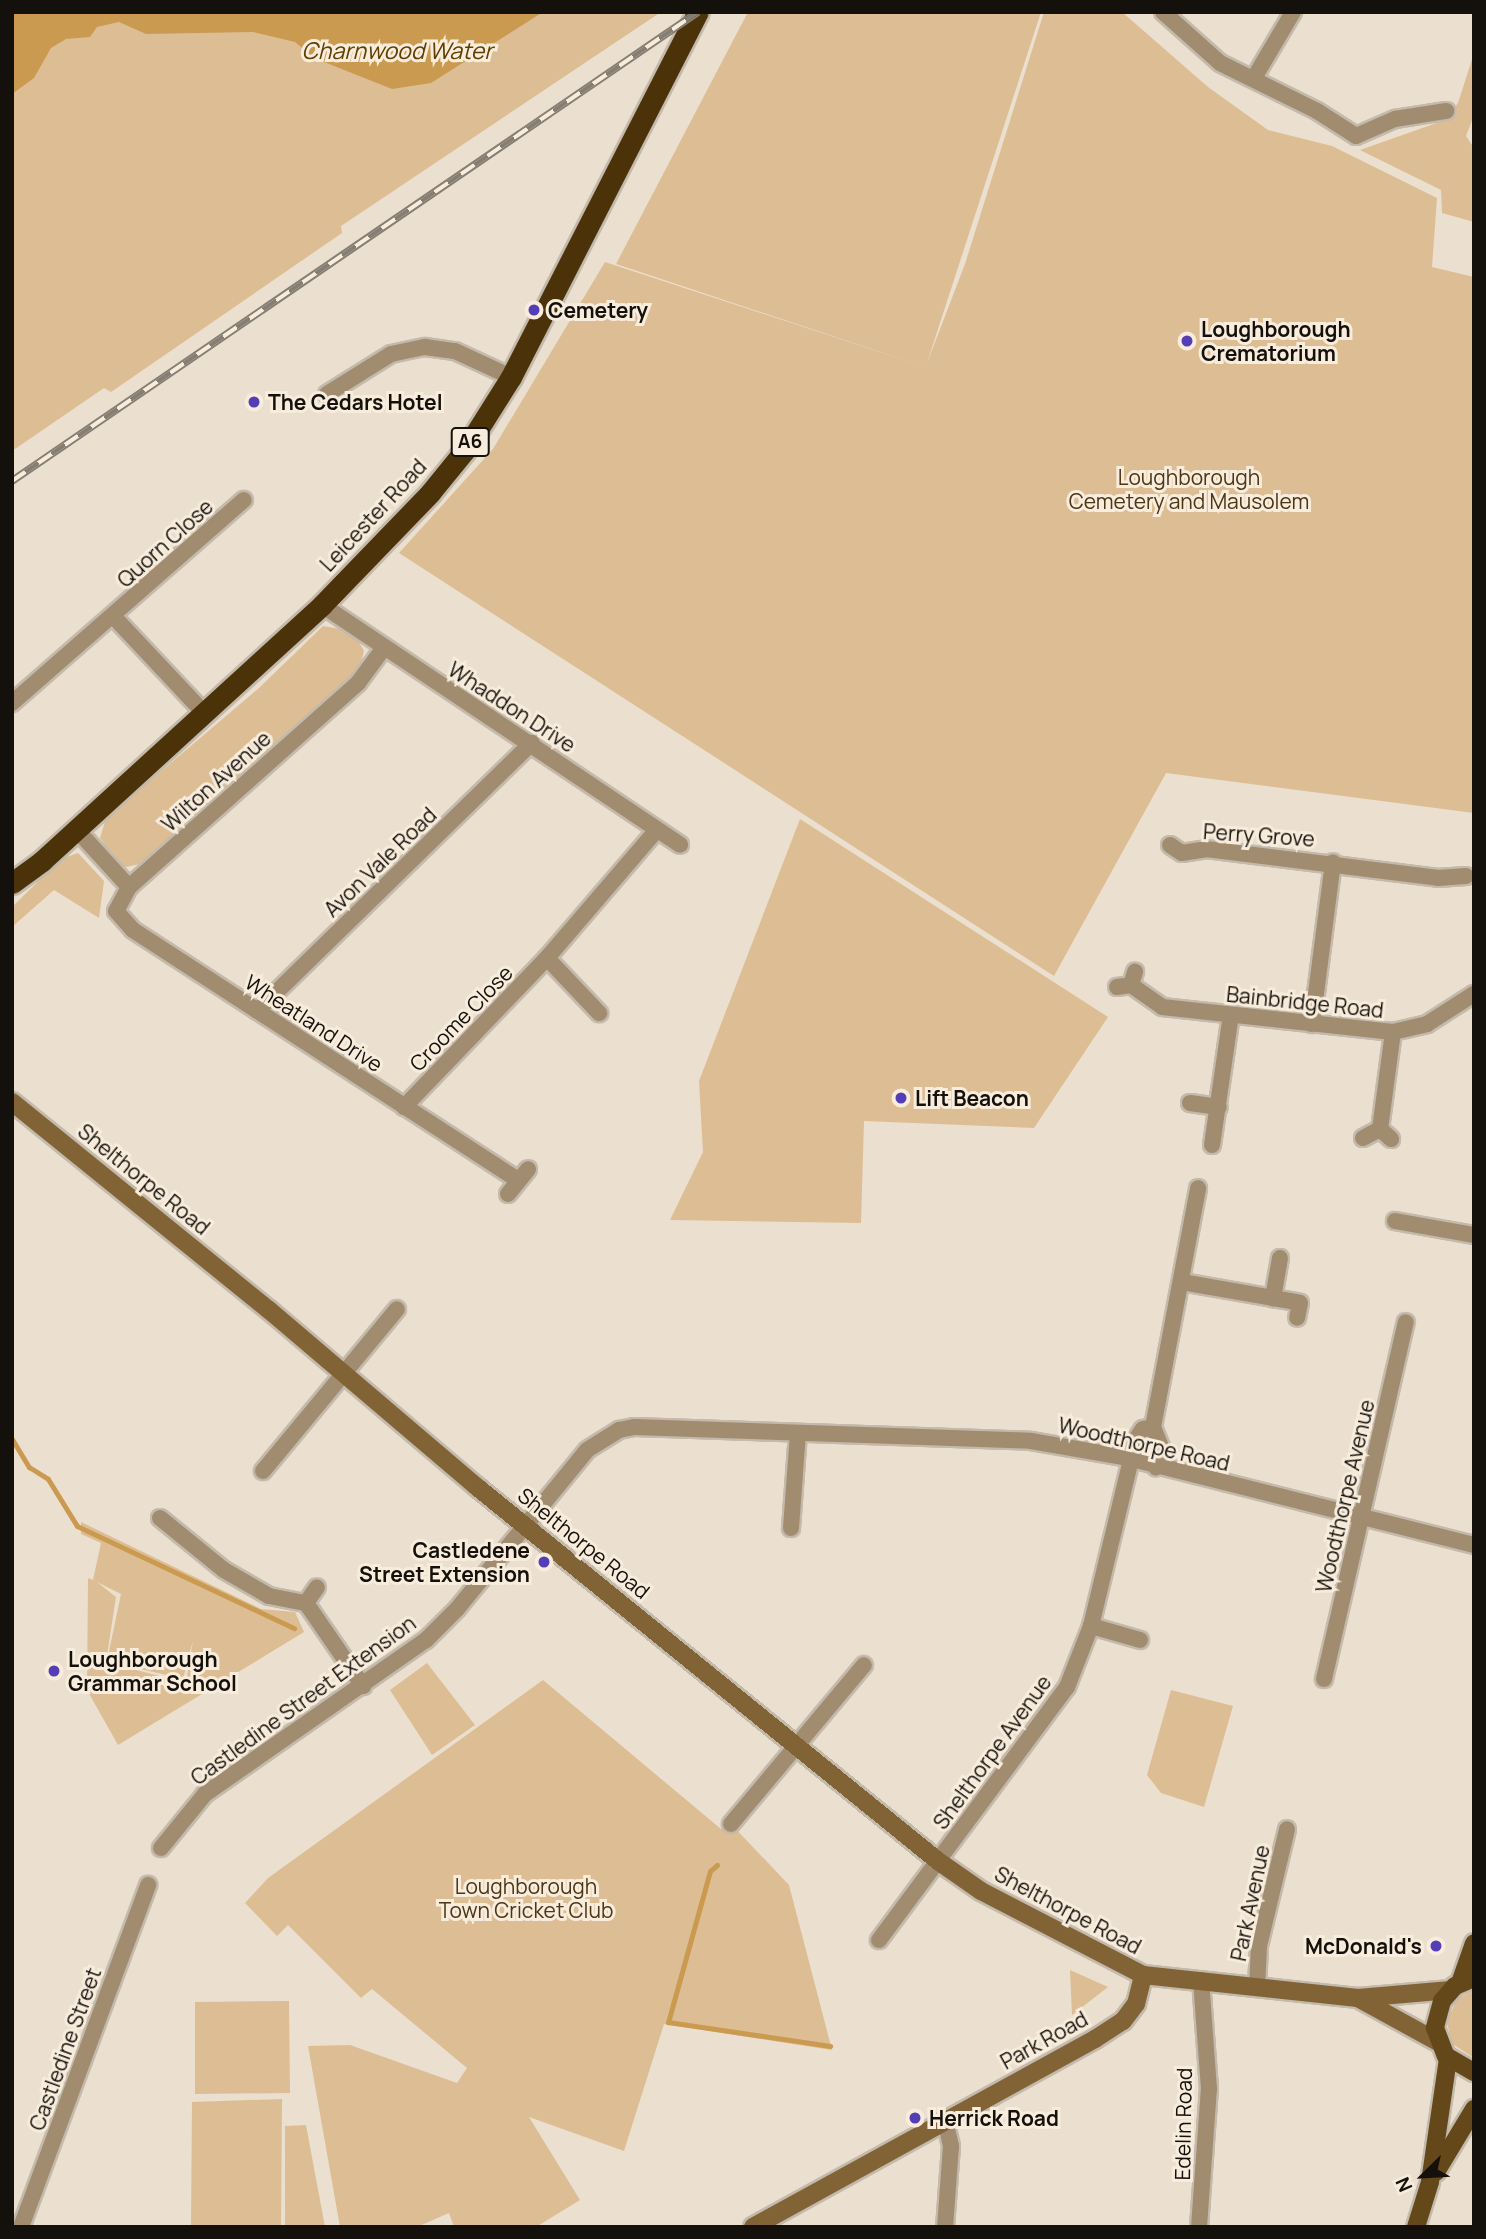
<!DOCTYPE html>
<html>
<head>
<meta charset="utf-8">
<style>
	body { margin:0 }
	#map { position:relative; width:1486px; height:2239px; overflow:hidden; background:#ebdfcf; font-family:Manrope,sans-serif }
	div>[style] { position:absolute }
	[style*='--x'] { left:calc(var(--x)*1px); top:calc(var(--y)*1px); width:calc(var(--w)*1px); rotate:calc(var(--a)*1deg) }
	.green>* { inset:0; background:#ddbe94 }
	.water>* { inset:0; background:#cb9a51 }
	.stream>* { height:5px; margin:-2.5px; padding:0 2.5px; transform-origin:2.5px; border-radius:2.5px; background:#cb9a51 }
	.roads { filter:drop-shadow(2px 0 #c4baac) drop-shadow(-2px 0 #c4baac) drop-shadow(0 2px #c4baac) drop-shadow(0 -2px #c4baac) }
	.street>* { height:16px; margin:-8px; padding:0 8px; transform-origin:8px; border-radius:8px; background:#a18c6f }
	.secondary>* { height:18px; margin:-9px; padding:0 9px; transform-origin:9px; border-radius:9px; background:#826336 }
	.primary>* { height:18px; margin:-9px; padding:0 9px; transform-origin:9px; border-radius:9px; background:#65481a }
	.highway>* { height:21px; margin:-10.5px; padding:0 10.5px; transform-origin:10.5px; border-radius:10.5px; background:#4b3209 }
	.rail>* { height:8px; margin-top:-4px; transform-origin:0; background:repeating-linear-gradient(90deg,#f8ecdc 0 16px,#867e73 0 32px); box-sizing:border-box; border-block:2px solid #867e73 }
	.dots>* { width:19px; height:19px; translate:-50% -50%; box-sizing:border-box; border:4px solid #f8ecdc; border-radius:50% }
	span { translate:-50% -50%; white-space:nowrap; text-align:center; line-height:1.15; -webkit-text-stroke:6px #f8ecdc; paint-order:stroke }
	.shield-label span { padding:2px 5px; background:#f8ecdc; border:2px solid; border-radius:5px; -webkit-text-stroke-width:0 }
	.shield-label { font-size:19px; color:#14100b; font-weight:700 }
	.poi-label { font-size:21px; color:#14100b; font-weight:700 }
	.left { translate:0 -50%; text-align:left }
	.right { translate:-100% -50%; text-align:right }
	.park-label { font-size:21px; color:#4b3616 }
	.street-label { font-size:21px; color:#14100b }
	.water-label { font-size:23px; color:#603f02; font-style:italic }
	.frame { position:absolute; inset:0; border:14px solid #14100b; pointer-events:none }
	.north { position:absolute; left:1388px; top:2141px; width:70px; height:70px; -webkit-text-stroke:5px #f8ecdc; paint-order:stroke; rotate:246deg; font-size:19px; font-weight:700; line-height:28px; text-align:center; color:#14100b }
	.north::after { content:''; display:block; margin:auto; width:24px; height:32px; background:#14100b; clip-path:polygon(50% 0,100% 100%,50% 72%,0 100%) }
</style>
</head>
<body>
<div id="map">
	<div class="green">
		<i style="clip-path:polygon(12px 12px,661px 12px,341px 226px,342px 233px,111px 392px,104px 388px,12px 451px)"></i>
		<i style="clip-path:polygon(748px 12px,1041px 12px,927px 363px,965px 264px,1044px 12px,1122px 12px,1208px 87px,1268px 130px,1332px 146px,1437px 198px,1432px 267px,1474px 277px,1474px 813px,1166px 773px,1054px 976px,399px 553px,493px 449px,605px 262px,926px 367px,616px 264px)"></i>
		<i style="clip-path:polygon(1474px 53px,1474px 115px,1466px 136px,1474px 148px,1474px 222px,1442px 213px,1441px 190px,1360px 150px,1445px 120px,1458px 103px)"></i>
		<i style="clip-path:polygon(323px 626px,340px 629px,359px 642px,364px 651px,359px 670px,145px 863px,126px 867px,118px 863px,100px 838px,106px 818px,259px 688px)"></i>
		<i style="clip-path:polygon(800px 819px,1108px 1017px,1034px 1128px,864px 1121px,861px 1223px,670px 1220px,703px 1152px,699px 1081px)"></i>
		<i style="clip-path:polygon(78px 853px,104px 881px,99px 918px,54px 890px,12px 927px,12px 907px,61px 859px)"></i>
		<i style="clip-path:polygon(evenodd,81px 1522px,261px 1609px,295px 1612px,304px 1632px,118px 1745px,87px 1690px,88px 1578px,93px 1580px,101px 1543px,81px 1534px,81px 1522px,97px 1582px,121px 1594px,107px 1661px,183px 1679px,193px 1640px,186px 1683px,106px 1662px,116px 1597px,97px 1582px)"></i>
		<i style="clip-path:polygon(427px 1663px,475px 1725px,432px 1755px,390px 1690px)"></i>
		<i style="clip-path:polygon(543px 1680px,721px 1829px,731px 1824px,789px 1885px,832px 2050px,664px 2024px,624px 2151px,529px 2117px,580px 2200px,536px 2227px,454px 2227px,449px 2213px,417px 2227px,340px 2227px,308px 2046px,350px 2045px,457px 2083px,467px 2068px,372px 1989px,361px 1998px,288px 1925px,277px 1936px,245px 1903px,268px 1878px)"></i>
		<i style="clip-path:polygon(1171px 1690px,1233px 1706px,1204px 1807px,1161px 1793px,1147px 1775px)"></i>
		<i style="clip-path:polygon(1070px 1970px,1108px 1987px,1072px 2015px)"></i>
		<i style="clip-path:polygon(1474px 1990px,1474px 2058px,1451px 2043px,1447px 2021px,1457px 1999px)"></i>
		<i style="clip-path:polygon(289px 2001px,290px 2093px,195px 2094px,195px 2002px)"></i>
		<i style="clip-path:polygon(282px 2099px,281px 2227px,191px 2227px,192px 2102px)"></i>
		<i style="clip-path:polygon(306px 2125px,325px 2227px,285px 2227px,285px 2126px)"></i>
	</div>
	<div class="water">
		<i style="clip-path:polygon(12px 12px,543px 12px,431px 83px,392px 89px,314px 58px,295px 42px,253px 32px,146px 34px,119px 22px,97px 27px,90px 37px,66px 39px,51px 48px,34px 78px,12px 94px)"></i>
	</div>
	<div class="stream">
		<i style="--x:12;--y:1439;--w:33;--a:59"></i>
		<i style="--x:29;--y:1467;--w:22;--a:32"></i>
		<i style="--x:48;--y:1479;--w:55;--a:58.3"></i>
		<i style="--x:77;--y:1526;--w:240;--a:25.2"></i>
		<i style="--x:717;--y:1865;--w:9;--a:139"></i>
		<i style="--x:710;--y:1871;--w:157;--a:105.5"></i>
		<i style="--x:668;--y:2022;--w:164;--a:8.4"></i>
	</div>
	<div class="roads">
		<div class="street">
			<i style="--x:1163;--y:12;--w:76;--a:41.8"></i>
			<i style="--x:1220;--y:63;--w:108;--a:26.3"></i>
			<i style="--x:1317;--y:111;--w:46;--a:32.7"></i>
			<i style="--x:1356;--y:136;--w:43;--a:-23.6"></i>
			<i style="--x:1395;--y:119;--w:52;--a:-8.9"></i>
			<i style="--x:1254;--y:78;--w:77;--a:-59.4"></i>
			<i style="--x:327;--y:394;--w:75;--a:-32"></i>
			<i style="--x:391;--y:354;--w:35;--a:-12"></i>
			<i style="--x:425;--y:347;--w:30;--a:8"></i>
			<i style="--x:455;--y:351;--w:62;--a:24.9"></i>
			<i style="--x:322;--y:605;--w:431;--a:33.8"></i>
			<i style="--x:114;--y:617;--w:133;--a:46.8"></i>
			<i style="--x:383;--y:649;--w:42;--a:126.3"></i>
			<i style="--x:358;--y:683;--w:307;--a:138.3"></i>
			<i style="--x:129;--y:887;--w:27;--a:118"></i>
			<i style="--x:116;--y:911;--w:25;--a:48"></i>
			<i style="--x:133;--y:930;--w:459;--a:33"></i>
			<i style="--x:12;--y:703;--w:308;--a:-41.2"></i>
			<i style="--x:77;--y:830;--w:77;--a:47.6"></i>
			<i style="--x:1170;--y:845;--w:14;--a:34"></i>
			<i style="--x:1182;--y:853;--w:24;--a:-9"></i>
			<i style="--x:1206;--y:849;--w:234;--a:7.1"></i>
			<i style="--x:1438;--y:878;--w:28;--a:-4"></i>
			<i style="--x:547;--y:958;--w:76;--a:46.6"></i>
			<i style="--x:1131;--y:985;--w:38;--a:35"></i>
			<i style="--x:1162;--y:1007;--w:232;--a:6.2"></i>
			<i style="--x:1393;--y:1032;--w:35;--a:-13"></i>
			<i style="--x:1427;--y:1024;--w:56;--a:-32.6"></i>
			<i style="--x:1117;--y:987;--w:14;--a:-8"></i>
			<i style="--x:1131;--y:985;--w:14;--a:-73"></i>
			<i style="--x:257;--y:1011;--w:384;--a:-44.3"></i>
			<i style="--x:1312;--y:1024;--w:163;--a:-82.6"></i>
			<i style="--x:1190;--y:1103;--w:29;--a:8"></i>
			<i style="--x:404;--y:1107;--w:207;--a:-46.2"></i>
			<i style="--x:547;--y:958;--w:167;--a:-49.4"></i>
			<i style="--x:1380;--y:1129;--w:98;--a:-82.4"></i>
			<i style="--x:1363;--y:1138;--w:19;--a:-28"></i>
			<i style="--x:1380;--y:1129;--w:15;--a:42"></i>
			<i style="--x:1212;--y:1145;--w:131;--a:-81.7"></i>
			<i style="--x:508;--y:1194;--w:32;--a:-51"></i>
			<i style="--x:1395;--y:1221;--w:80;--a:10"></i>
			<i style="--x:1280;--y:1258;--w:41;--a:99.9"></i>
			<i style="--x:1273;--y:1298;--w:27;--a:10"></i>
			<i style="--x:1300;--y:1303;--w:15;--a:101"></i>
			<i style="--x:1182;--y:1282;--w:92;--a:10"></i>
			<i style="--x:1153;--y:1427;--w:243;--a:-79.3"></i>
			<i style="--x:1124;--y:1457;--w:34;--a:-56"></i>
			<i style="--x:1143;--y:1429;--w:10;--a:-11"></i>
			<i style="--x:1153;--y:1427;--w:22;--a:68"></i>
			<i style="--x:1161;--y:1447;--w:21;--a:104"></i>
			<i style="--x:263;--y:1471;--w:210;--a:-50.4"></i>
			<i style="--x:160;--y:1518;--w:82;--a:39.1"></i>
			<i style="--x:224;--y:1570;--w:52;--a:30"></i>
			<i style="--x:269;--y:1596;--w:38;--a:11"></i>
			<i style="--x:306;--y:1603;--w:101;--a:55.5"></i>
			<i style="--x:791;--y:1528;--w:95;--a:-85.8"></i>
			<i style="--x:306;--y:1603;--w:19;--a:-55"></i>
			<i style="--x:1091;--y:1626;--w:51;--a:15.9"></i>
			<i style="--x:1324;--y:1679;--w:366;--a:-77.1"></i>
			<i style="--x:731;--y:1824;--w:207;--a:-50.1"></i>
			<i style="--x:161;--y:1848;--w:70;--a:-50.8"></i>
			<i style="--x:205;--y:1794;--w:269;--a:-34.9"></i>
			<i style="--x:426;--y:1640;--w:44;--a:-45"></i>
			<i style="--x:457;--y:1609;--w:205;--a:-50.7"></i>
			<i style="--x:587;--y:1450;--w:38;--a:-32"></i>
			<i style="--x:619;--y:1430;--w:16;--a:-11"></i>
			<i style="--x:635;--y:1427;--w:396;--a:2"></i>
			<i style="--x:1031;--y:1441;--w:94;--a:9.8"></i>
			<i style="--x:1124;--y:1457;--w:361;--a:14.1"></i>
			<i style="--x:879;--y:1940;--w:315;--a:-53.4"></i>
			<i style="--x:1067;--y:1687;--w:66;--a:-68.5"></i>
			<i style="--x:1091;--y:1626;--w:172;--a:-76.5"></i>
			<i style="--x:1257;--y:1987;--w:41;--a:-87.2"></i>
			<i style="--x:1259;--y:1946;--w:120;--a:-76.5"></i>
			<i style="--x:945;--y:2120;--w:27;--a:77"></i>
			<i style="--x:951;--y:2146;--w:81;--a:94.2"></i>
			<i style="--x:21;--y:2227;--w:365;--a:-69.6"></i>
			<i style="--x:1199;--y:2227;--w:138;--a:-85.9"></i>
			<i style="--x:1209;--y:2089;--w:109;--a:-94.2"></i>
		</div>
		<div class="secondary">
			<i style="--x:12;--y:1102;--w:331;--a:39"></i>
			<i style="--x:269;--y:1310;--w:273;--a:40.4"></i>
			<i style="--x:477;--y:1487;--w:594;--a:39.05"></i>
			<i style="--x:938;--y:1861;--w:52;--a:34.9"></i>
			<i style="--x:981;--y:1891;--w:182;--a:27.4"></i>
			<i style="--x:1143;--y:1975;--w:216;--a:6.1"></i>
			<i style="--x:1358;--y:1998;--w:93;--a:-4.9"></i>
			<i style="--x:1358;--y:1998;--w:91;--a:28.8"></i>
			<i style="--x:753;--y:2227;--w:390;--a:-28.8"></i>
			<i style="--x:1095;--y:2039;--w:33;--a:-33"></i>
			<i style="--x:1123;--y:2021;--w:21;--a:-53"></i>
			<i style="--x:1136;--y:2004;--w:30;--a:-76"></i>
		</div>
		<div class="primary">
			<i style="--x:1474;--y:1978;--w:21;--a:157"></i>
			<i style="--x:1455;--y:1986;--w:20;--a:131"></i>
			<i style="--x:1442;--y:2001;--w:28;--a:105"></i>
			<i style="--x:1435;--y:2028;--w:30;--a:69"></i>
			<i style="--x:1446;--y:2056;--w:32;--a:30"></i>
			<i style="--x:1460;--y:1983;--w:42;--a:-70.7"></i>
			<i style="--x:1436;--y:2172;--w:74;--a:-58.9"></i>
			<i style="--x:1416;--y:2227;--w:47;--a:-72.7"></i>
			<i style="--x:1430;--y:2182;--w:125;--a:-81.7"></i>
		</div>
		<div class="highway">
			<i style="--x:12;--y:883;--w:37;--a:-36"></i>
			<i style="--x:42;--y:861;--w:379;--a:-42.4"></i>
			<i style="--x:322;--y:605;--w:156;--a:-46"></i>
			<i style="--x:430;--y:493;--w:55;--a:-50.9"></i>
			<i style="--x:465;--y:450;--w:86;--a:-57.8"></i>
			<i style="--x:511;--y:377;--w:410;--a:-62.9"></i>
		</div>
	</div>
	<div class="rail">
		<i style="--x:12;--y:481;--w:831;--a:-34.36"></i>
	</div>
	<div class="dots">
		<i style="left:534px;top:310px;background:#543eb6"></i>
		<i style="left:1187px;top:341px;background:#543eb6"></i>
		<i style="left:254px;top:402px;background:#543eb6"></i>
		<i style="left:901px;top:1098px;background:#543eb6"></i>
		<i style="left:544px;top:1562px;background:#543eb6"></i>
		<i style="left:54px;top:1671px;background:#543eb6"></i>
		<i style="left:1436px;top:1946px;background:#543eb6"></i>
		<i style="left:915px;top:2118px;background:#543eb6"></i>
	</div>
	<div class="shield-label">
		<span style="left:470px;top:442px">A6</span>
	</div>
	<div class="poi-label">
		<span class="left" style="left:548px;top:310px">Cemetery</span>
		<span class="left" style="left:1201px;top:341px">Loughborough<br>Crematorium</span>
		<span class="left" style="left:268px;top:402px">The Cedars Hotel</span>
		<span class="left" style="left:915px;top:1098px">Lift Beacon</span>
		<span class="right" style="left:530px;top:1562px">Castledene<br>Street Extension</span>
		<span class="left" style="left:68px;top:1671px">Loughborough<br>Grammar School</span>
		<span class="right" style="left:1422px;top:1946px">McDonald's</span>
		<span class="left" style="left:929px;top:2118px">Herrick Road</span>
	</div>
	<div class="park-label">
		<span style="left:1189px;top:489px">Loughborough<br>Cemetery and Mausolem</span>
		<span style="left:526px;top:1898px">Loughborough<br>Town Cricket Club</span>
	</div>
	<div class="street-label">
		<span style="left:373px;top:515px;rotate:-47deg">Leicester Road</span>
		<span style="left:165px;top:543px;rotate:-42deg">Quorn Close</span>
		<span style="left:512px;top:707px;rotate:33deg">Whaddon Drive</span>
		<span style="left:216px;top:781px;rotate:-42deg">Wilton Avenue</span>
		<span style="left:1259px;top:835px;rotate:4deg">Perry Grove</span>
		<span style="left:380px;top:862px;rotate:-44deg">Avon Vale Road</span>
		<span style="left:1305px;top:1002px;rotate:6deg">Bainbridge Road</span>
		<span style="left:461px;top:1018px;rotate:-46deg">Croome Close</span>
		<span style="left:314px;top:1023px;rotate:33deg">Wheatland Drive</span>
		<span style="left:144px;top:1179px;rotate:39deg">Shelthorpe Road</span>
		<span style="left:1144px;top:1444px;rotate:13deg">Woodthorpe Road</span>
		<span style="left:1345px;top:1496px;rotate:-77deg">Woodthorpe Avenue</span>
		<span style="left:584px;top:1543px;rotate:39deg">Shelthorpe Road</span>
		<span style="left:303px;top:1700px;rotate:-36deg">Castledine Street Extension</span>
		<span style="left:992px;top:1752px;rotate:-54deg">Shelthorpe Avenue</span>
		<span style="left:1250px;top:1903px;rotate:-78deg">Park Avenue</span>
		<span style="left:1068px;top:1910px;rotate:28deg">Shelthorpe Road</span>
		<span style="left:1044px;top:2040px;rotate:-29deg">Park Road</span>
		<span style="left:65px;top:2049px;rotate:-70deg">Castledine Street</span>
		<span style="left:1183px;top:2124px;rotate:-89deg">Edelin Road</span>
	</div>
	<div class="water-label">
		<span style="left:397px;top:50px">Charnwood Water</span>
	</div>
	<div class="frame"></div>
	<div class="north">N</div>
</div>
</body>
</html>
